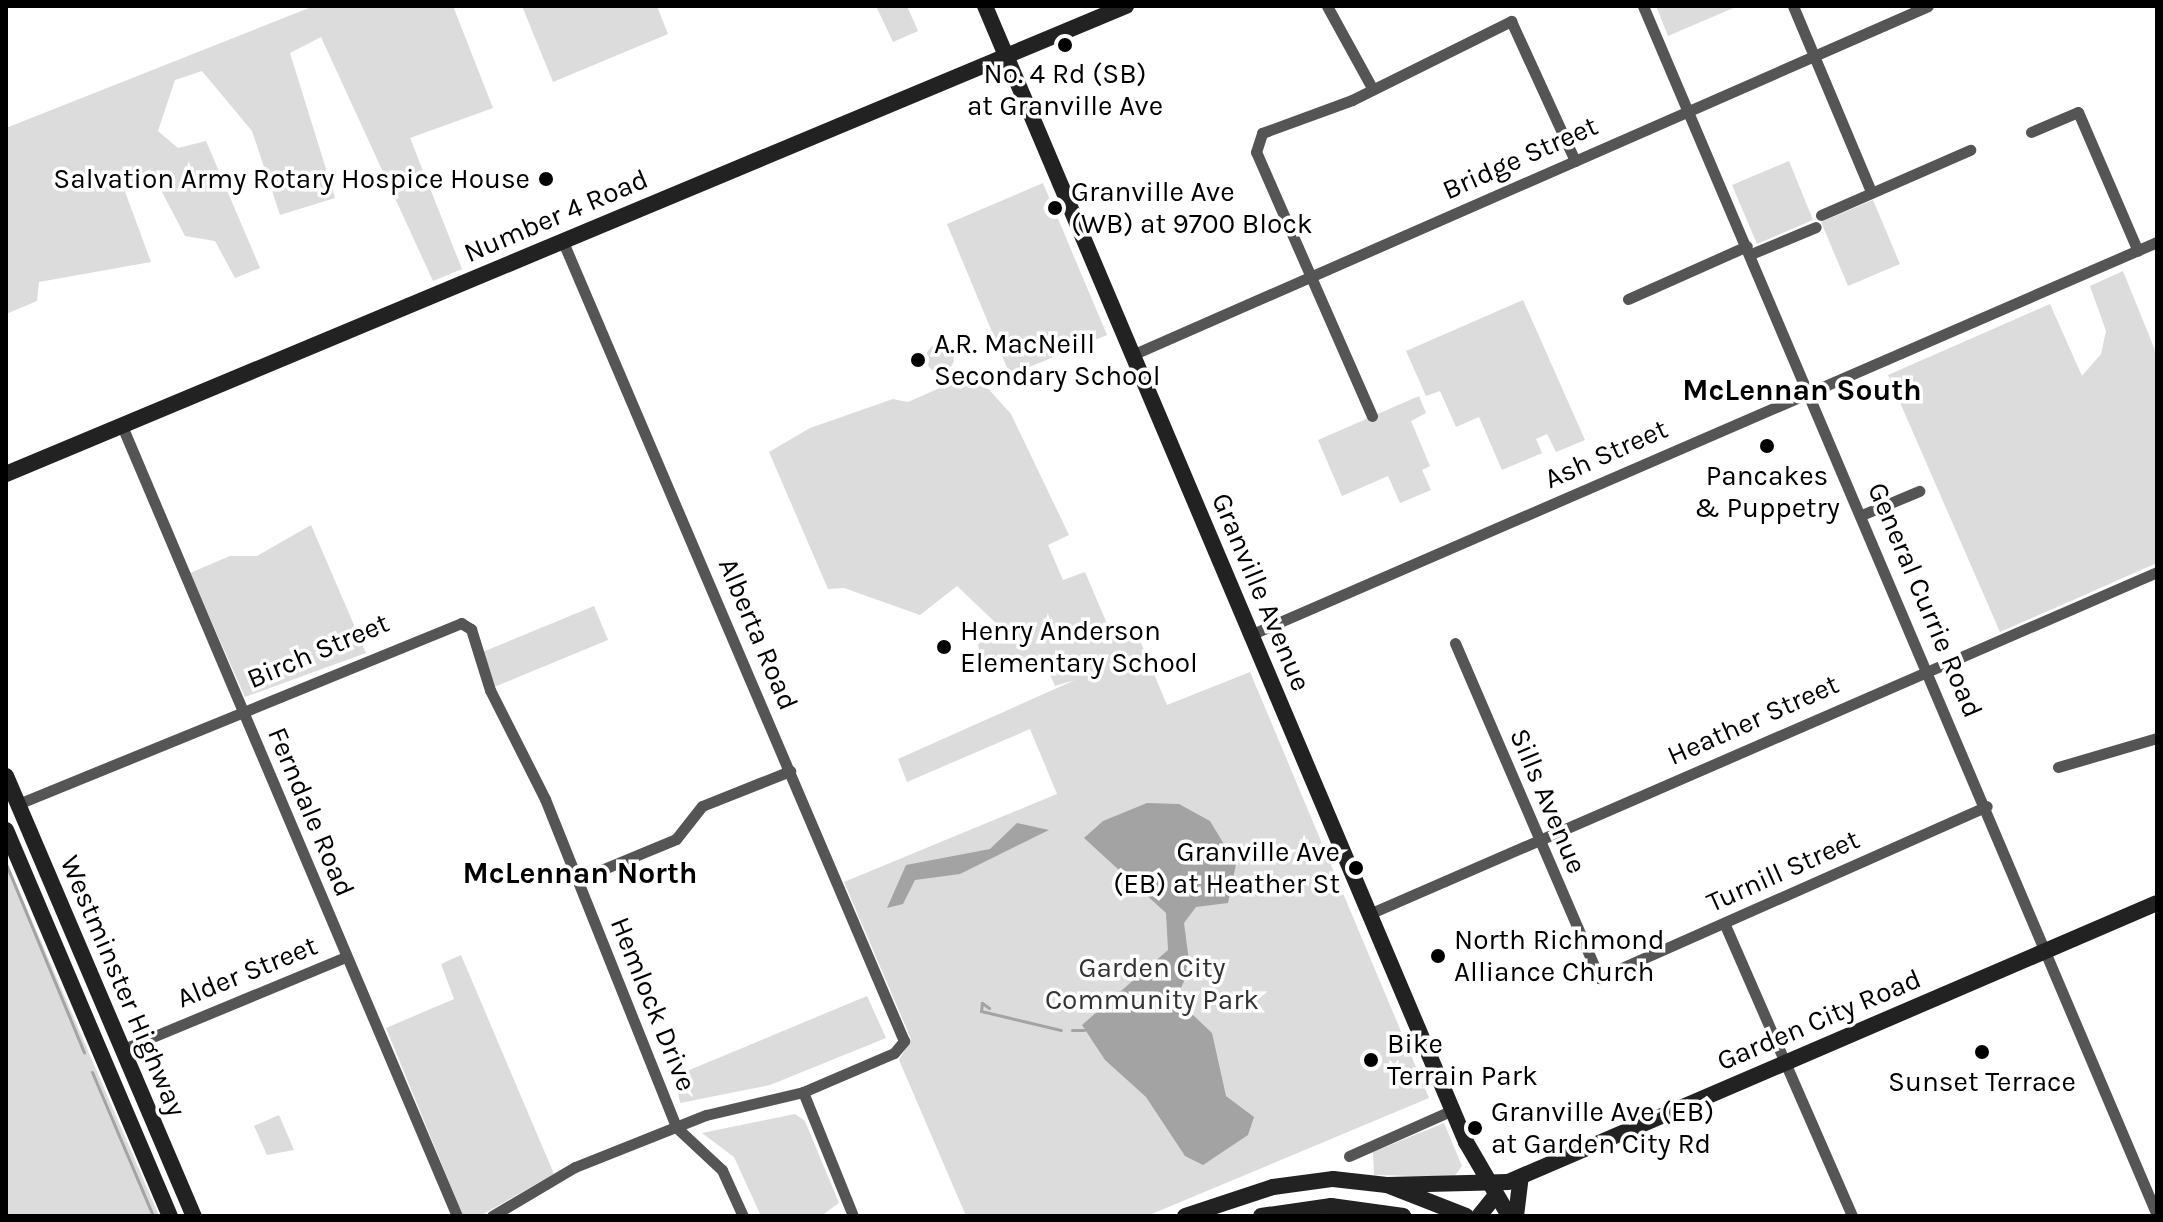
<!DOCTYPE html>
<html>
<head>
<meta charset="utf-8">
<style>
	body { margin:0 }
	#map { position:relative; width:2163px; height:1222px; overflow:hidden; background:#fff; font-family:Karla,sans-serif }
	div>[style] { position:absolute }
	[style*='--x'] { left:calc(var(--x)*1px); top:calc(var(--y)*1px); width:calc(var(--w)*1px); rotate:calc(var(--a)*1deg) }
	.green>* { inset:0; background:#dcdcdc }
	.round { border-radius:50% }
	.water>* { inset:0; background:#a3a3a3 }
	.stream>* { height:3px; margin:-1.5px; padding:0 1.5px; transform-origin:1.5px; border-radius:1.5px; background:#a3a3a3 }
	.street>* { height:11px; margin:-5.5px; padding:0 5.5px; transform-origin:5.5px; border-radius:5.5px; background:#555 }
	.secondary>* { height:16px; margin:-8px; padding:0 8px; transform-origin:8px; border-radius:8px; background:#222 }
	.dots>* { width:22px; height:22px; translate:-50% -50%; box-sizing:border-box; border:4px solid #fff; border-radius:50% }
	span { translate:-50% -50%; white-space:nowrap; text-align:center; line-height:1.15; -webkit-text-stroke:7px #fff; paint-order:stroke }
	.poi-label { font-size:28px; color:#000 }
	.right { translate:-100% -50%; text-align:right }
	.left { translate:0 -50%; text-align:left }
	.street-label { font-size:28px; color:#000 }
	.park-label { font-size:28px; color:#333 }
	.neighbourhood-label { font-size:30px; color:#000; font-weight:700 }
	.frame { position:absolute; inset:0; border:8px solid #000; pointer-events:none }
</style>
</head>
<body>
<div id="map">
	<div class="green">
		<i style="clip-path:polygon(314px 6px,453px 6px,493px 108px,410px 138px,462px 269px,433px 281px,321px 37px,290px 53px,335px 198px,280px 215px,252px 131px,202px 71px,175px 80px,158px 131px,178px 148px,206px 141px,260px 268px,235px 278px,215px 241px,185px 236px,150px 169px,124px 189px,151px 262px,39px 282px,37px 301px,6px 314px,6px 128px)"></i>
		<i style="clip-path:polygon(522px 6px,657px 6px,668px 34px,553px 82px)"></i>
		<i style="clip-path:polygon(876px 6px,907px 6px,918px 31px,893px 42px)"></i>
		<i style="clip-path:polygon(1656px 6px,1738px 6px,1668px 36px)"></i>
		<i style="clip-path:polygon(1789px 161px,1813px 220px,1757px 244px,1732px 185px)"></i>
		<i style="clip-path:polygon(1043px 183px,1107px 335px,1010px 375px,947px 224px)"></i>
		<i style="clip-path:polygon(1873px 200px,1900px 264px,1848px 286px,1821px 222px)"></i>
		<i style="clip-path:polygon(2123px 271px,2157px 355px,2157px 563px,2000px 632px,1888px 375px,2050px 304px,2082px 376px,2101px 354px,2106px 331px,2090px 286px)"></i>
		<i style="clip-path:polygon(1523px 300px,1585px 440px,1556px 452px,1547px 434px,1536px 439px,1542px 453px,1502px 470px,1479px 417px,1456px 427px,1440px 391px,1426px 396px,1406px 351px)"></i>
		<i class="round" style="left:926px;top:344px;width:28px;height:28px"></i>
		<i style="clip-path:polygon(974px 373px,1011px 414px,1069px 535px,1048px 545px,1063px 580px,1085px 572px,1114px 640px,1136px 631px,1167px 705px,1250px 672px,1429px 1098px,1147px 1216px,966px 1216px,899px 1060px,911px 1039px,844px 882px,1057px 794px,1030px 729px,907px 782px,898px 759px,1075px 680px,1055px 686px,1046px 666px,1028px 673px,1007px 672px,1001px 663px,982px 670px,978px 644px,1000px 627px,957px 586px,920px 615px,844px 588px,828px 589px,769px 452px,810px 428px,893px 399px,908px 402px)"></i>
		<i style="clip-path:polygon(1419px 396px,1426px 413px,1411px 421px,1430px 466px,1422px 470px,1431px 490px,1400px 503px,1388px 476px,1342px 496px,1318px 440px)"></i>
		<i style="clip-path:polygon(311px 525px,366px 653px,245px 697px,190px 573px,230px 556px,257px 556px)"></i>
		<i style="clip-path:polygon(594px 606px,608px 640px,494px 687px,480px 653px)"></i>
		<i style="clip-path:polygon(6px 860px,159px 1216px,6px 1216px)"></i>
		<i style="clip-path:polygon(461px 955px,554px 1174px,480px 1216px,463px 1216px,386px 1028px,454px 999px,441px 964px)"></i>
		<i style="clip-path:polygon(867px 996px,886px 1038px,770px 1085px,680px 1103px,675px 1076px)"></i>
		<i style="clip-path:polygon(795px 1114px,805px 1121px,839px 1203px,821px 1216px,761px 1216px,734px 1157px,702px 1133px)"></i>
		<i style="clip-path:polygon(279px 1115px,294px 1150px,267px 1155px,254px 1126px)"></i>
		<i style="clip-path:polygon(1444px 1123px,1462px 1166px,1454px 1177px,1374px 1175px,1373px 1152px)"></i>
	</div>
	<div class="water">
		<i style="clip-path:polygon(1147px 803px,1179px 804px,1210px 821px,1236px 864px,1228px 903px,1196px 907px,1184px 923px,1190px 968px,1176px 999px,1212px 1033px,1226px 1096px,1254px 1117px,1248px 1135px,1203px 1165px,1185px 1156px,1146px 1097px,1105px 1060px,1082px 1025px,1168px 950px,1166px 913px,1084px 838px,1103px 821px)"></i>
		<i style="clip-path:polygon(1017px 823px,1049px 830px,960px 874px,915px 880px,903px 904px,887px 908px,906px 865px,990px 849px)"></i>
	</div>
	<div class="stream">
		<i style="--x:6;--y:864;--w:204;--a:67.5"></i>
		<i style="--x:989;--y:1008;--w:9;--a:-144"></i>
		<i style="--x:982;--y:1003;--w:8;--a:97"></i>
		<i style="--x:981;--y:1011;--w:82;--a:13.4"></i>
		<i style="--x:1072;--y:1030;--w:12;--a:0"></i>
		<i style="--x:92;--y:1072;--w:156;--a:67"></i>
	</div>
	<div class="street">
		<i style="--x:1327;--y:6;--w:94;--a:61.2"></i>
		<i style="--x:1643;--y:6;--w:1314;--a:66.97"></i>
		<i style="--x:1793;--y:6;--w:202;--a:67.2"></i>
		<i style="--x:2031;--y:132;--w:51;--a:-23.1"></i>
		<i style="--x:2078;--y:112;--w:151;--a:66.7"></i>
		<i style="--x:1821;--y:215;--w:163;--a:-23.6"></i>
		<i style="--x:1751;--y:254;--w:70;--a:-22.6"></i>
		<i style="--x:1628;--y:299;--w:130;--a:-24"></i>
		<i style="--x:1132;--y:355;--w:869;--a:-23.67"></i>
		<i style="--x:1372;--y:416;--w:288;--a:-113.7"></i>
		<i style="--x:1256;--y:152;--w:20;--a:-72"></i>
		<i style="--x:1262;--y:133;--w:96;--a:-20.1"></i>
		<i style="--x:1352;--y:100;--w:178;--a:-26.4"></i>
		<i style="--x:1511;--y:21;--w:154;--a:65.4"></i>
		<i style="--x:122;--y:426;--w:858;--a:67.02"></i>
		<i style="--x:1864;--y:514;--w:60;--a:-22.7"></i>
		<i style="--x:1250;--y:635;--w:988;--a:-23.43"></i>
		<i style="--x:1455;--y:643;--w:365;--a:66.7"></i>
		<i style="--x:1599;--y:978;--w:424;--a:-23.9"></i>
		<i style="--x:2058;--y:767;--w:103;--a:-16.3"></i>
		<i style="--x:18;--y:804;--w:479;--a:-22.2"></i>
		<i style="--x:461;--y:623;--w:12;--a:31"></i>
		<i style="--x:471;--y:629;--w:64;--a:72.7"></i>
		<i style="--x:490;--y:690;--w:122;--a:63.2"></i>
		<i style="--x:545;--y:799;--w:353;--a:68.2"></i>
		<i style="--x:676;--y:1127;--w:63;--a:43.1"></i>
		<i style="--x:722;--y:1170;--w:51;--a:65.5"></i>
		<i style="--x:577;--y:880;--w:107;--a:-22.5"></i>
		<i style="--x:676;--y:839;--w:42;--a:-51.8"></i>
		<i style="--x:702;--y:806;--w:95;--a:-21.7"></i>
		<i style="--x:1369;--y:914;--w:859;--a:-23.46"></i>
		<i style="--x:1725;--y:925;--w:318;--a:66.4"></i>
		<i style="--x:121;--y:1050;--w:243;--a:-22.5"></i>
		<i style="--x:803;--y:1092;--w:134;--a:68"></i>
		<i style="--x:1349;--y:1156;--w:114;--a:-23.9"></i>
		<i style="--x:492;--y:1216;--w:96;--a:-30.6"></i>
		<i style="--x:575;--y:1167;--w:141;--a:-21.7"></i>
		<i style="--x:706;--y:1115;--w:100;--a:-13.3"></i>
		<i style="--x:803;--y:1092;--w:99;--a:-23.2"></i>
		<i style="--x:894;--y:1053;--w:16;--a:-50"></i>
		<i style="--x:904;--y:1041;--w:869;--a:-113.11"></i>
	</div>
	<div class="secondary">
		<i style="--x:985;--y:6;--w:1234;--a:67.05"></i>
		<i style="--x:1466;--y:1142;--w:86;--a:59.8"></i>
		<i style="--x:6;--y:474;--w:1214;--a:-22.68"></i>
		<i style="--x:6;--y:776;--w:478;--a:66.9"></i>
		<i style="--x:6;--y:830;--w:419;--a:67"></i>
		<i style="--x:1387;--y:1185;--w:121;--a:-1.4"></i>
		<i style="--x:1508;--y:1182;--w:706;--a:-23.26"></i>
		<i style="--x:1185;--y:1216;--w:93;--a:-18.2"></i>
		<i style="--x:1273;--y:1187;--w:61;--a:-7.6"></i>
		<i style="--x:1333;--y:1179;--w:54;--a:6.3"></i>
		<i style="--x:1387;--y:1185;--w:85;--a:21.4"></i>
		<i style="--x:1261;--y:1216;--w:71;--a:-8.1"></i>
		<i style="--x:1331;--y:1206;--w:73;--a:7.9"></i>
		<i style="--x:1479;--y:1216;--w:27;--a:-51"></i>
		<i style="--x:1516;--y:1216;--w:39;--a:-83"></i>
	</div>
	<div class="dots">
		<i style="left:1065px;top:45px;background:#000"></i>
		<i style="left:546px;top:179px;background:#000"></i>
		<i style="left:1055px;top:208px;background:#000"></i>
		<i style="left:918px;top:360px;background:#000"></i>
		<i style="left:1767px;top:446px;background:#000"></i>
		<i style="left:944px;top:647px;background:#000"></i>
		<i style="left:1356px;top:868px;background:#000"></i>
		<i style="left:1438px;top:956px;background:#000"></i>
		<i style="left:1982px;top:1052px;background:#000"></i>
		<i style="left:1371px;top:1060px;background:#000"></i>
		<i style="left:1475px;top:1128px;background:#000"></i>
	</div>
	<div class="poi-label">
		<span style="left:1065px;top:90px">No. 4 Rd (SB)<br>at Granville Ave</span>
		<span class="right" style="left:530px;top:179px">Salvation Army Rotary Hospice House</span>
		<span class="left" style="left:1071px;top:208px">Granville Ave<br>(WB) at 9700 Block</span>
		<span class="left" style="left:934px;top:360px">A.R. MacNeill<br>Secondary School</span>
		<span style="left:1767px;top:492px">Pancakes<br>&amp; Puppetry</span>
		<span class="left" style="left:960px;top:647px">Henry Anderson<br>Elementary School</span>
		<span class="right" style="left:1340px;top:868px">Granville Ave<br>(EB) at Heather St</span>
		<span class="left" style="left:1454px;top:956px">North Richmond<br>Alliance Church</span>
		<span class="left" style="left:1387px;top:1060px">Bike<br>Terrain Park</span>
		<span style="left:1982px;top:1082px">Sunset Terrace</span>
		<span class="left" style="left:1491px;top:1128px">Granville Ave (EB)<br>at Garden City Rd</span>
	</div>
	<div class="street-label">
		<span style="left:1520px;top:158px;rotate:-24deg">Bridge Street</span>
		<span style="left:556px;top:216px;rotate:-23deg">Number 4 Road</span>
		<span style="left:1606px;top:454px;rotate:-24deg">Ash Street</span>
		<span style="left:1261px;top:592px;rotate:67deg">Granville Avenue</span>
		<span style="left:1925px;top:600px;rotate:67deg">General Currie Road</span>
		<span style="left:758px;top:634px;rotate:67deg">Alberta Road</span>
		<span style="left:318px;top:651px;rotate:-23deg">Birch Street</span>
		<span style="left:1753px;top:720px;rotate:-24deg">Heather Street</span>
		<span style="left:1548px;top:801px;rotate:67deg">Sills Avenue</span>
		<span style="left:311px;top:812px;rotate:67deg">Ferndale Road</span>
		<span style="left:1783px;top:871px;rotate:-24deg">Turnill Street</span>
		<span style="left:247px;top:972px;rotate:-22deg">Alder Street</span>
		<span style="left:123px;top:986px;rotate:67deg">Westminster Highway</span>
		<span style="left:653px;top:1004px;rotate:68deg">Hemlock Drive</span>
		<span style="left:1819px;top:1020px;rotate:-23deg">Garden City Road</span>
	</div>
	<div class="park-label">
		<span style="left:1152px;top:984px">Garden City<br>Community Park</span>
	</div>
	<div class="neighbourhood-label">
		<span style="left:1802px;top:390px">McLennan South</span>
		<span style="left:580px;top:873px">McLennan North</span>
	</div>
	<div class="frame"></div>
</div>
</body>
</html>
